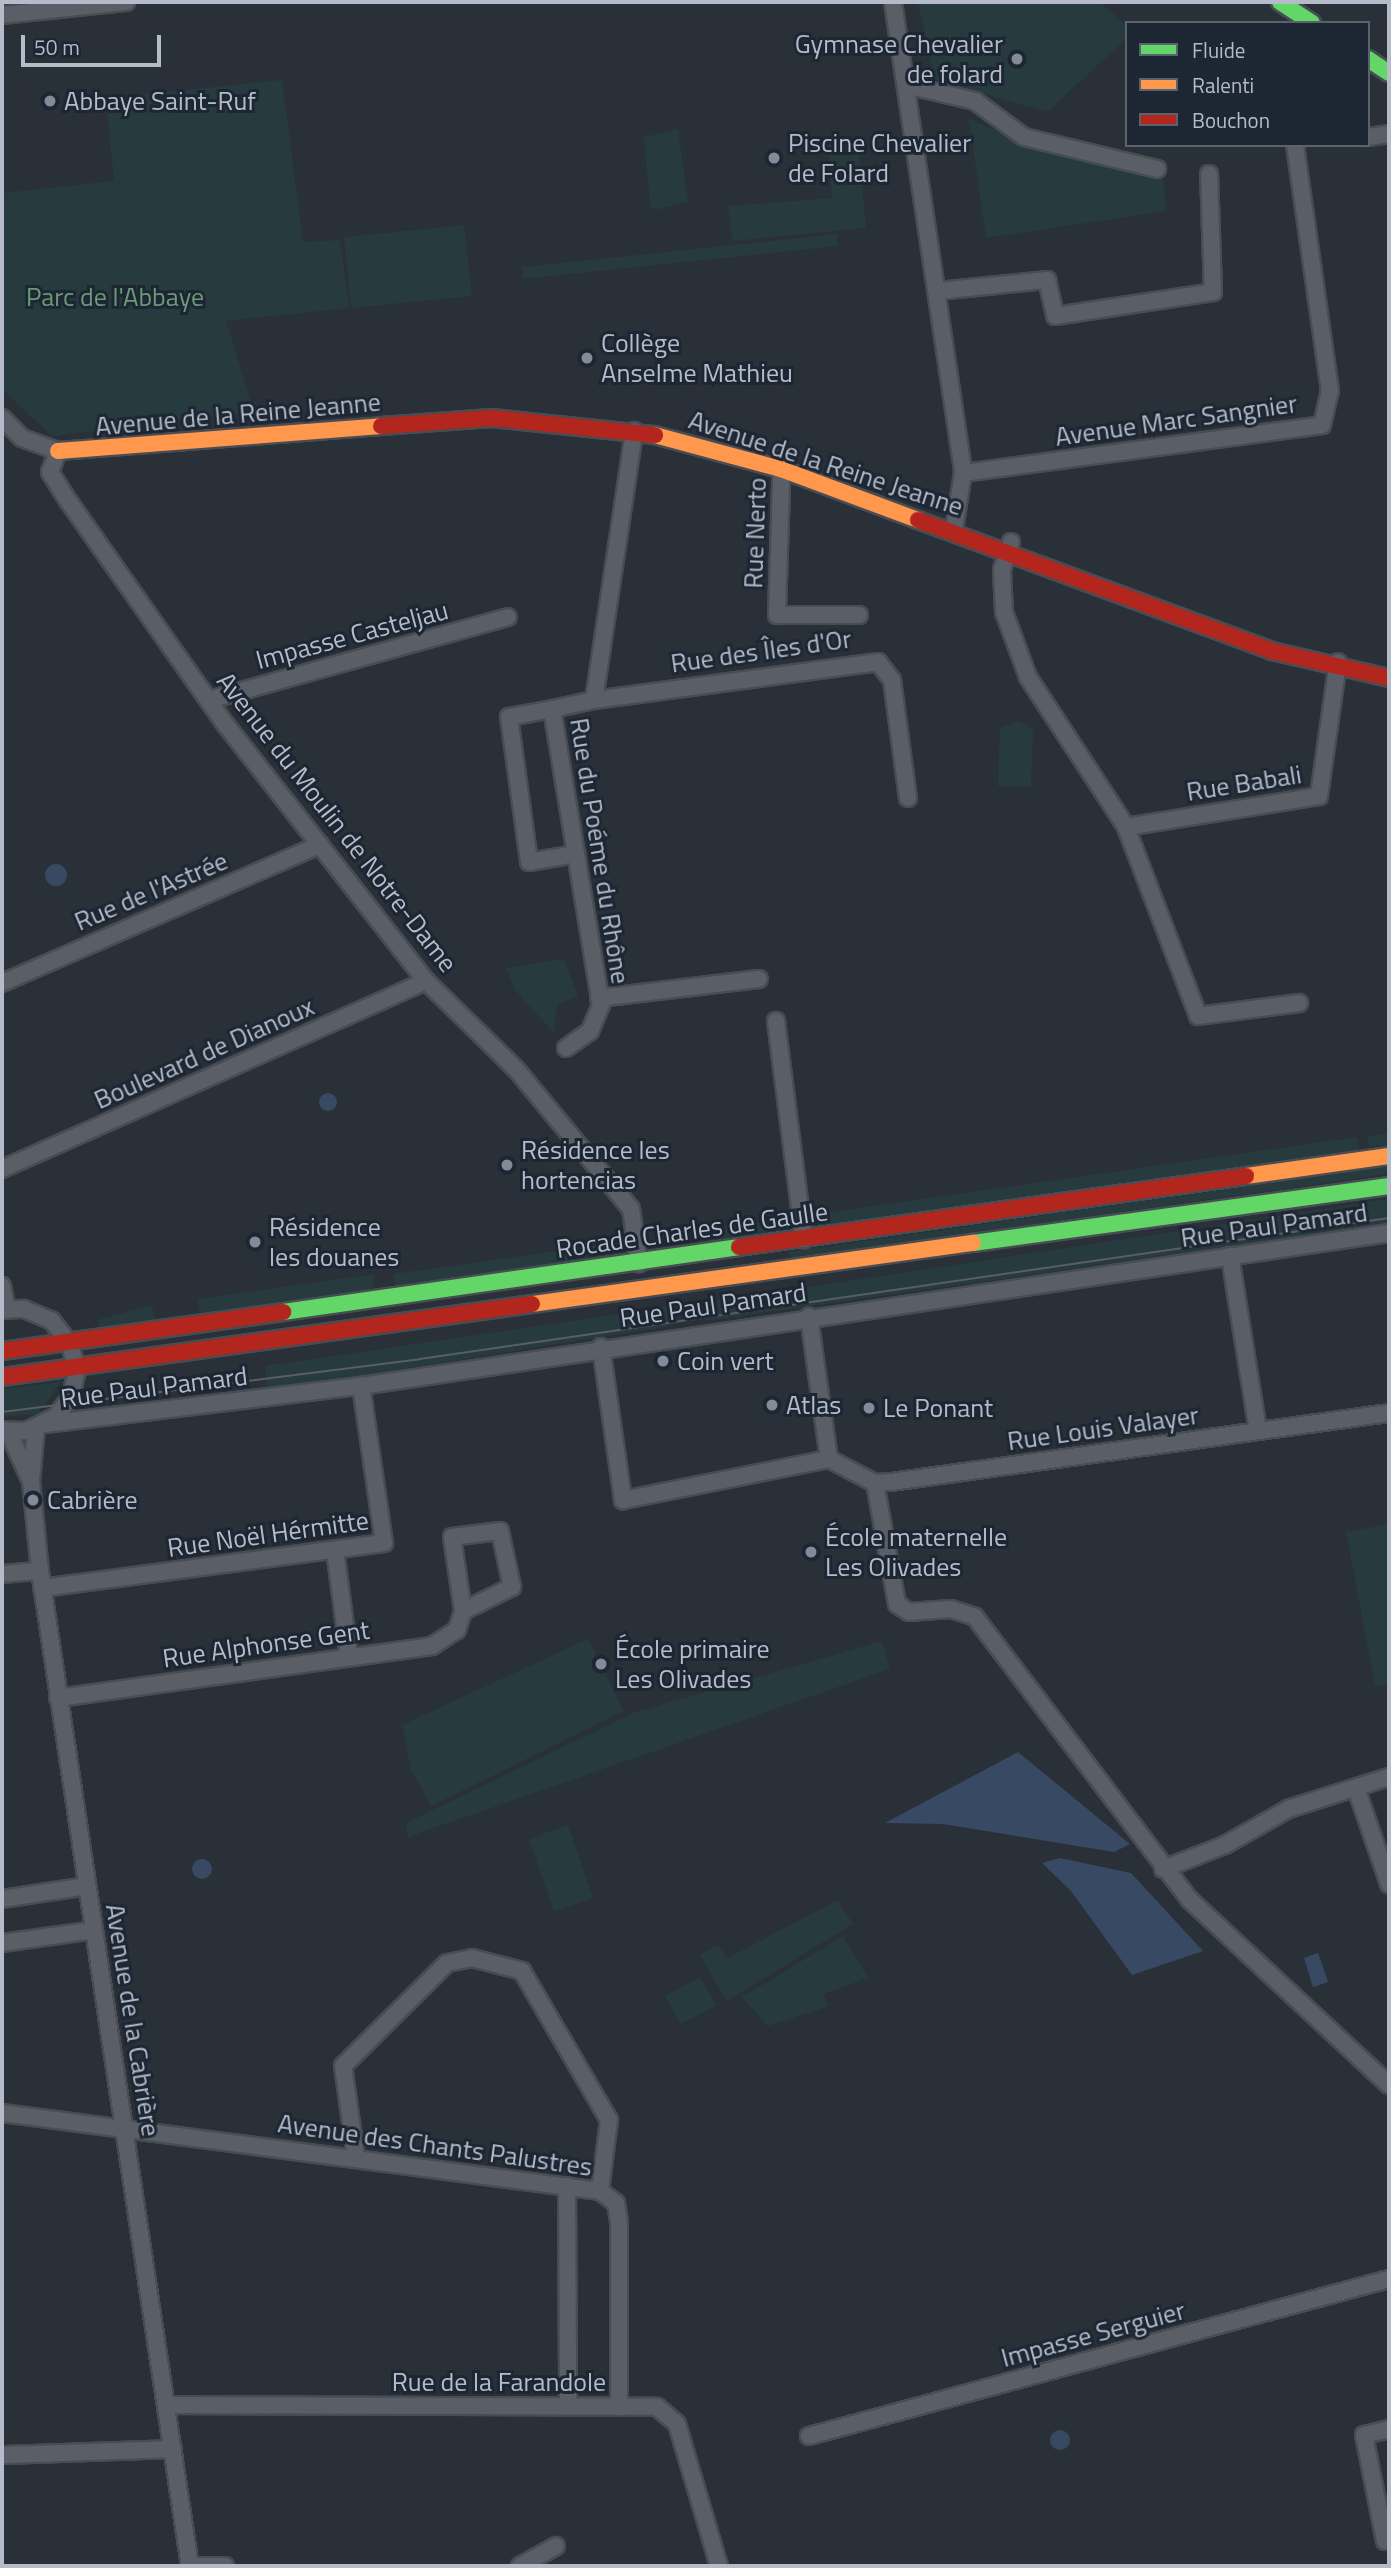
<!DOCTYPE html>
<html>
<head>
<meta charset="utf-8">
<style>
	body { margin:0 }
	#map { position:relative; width:1391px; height:2568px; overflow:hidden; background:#2a3038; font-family:"Titillium Web",sans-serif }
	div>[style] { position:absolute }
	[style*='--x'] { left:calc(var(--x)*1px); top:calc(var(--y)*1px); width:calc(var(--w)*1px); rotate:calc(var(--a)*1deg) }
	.green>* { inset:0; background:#273a3e }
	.water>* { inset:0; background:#384963 }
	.round { border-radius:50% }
	.roads { filter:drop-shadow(2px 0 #484c53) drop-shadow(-2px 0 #484c53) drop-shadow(0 2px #484c53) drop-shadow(0 -2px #484c53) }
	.street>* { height:16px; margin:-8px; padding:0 8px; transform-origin:8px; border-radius:8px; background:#5a5e66 }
	.fast>* { height:16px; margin:-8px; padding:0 8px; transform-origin:8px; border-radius:8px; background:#63d668 }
	.slow>* { height:16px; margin:-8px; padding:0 8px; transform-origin:8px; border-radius:8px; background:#ff974d }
	.jam>* { height:16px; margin:-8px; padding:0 8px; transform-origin:8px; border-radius:8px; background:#b3261e }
	.tram>* { height:2px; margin:-1px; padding:0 1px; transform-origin:1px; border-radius:1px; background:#595d64 }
	.dots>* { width:19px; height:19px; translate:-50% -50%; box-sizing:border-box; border:4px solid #1d2633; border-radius:50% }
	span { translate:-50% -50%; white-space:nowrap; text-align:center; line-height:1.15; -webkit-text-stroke:6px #1d2633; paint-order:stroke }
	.poi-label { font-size:26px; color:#b4bcc9 }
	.right { translate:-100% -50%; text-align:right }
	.left { translate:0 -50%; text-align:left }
	.park-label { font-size:26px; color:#6b9a76 }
	.street-label { font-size:26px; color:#b4bcc9 }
	.frame { position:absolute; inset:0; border:4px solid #b4bcc9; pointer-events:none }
	.legend { position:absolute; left:1125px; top:21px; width:245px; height:126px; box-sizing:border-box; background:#1d2633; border:2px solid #59626f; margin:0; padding:9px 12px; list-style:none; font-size:21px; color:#b4bcc9 }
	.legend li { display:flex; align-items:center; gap:14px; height:35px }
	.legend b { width:35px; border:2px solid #59626f }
	.scale { position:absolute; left:21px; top:35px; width:140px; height:32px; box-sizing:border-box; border:4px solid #b4bcc9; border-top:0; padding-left:9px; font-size:21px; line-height:24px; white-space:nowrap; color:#b4bcc9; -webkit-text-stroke:5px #1d2633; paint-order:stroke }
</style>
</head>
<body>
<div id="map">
	<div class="green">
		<i style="clip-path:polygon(918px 2px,1100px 2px,1127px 26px,1127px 38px,1047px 112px,935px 80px)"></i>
		<i style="clip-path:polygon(282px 80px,303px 242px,340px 240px,349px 308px,226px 321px,254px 412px,52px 436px,2px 389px,2px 193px,114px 181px,106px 98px)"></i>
		<i style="clip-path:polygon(969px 119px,1024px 142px,1162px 176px,1167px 211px,986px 238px)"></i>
		<i style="clip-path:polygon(678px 129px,688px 202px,655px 210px,650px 206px,644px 137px)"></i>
		<i style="clip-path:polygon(858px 144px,866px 228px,732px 241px,728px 206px,832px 198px,828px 145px)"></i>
		<i style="clip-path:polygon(464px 225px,472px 296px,351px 308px,344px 237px)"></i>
		<i style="clip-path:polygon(837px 234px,838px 246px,523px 279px,522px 267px)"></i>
		<i style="clip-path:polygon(1019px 721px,1033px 730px,1031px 787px,998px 786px,1000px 728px)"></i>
		<i style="clip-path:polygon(564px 959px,578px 997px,558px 1004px,553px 1032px,516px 991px,506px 968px)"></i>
		<i style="clip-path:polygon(1389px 1133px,1389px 1144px,1369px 1147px,1367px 1136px)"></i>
		<i style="clip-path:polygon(1357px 1137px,1359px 1150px,819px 1226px,810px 1215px)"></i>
		<i style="clip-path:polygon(1389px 1166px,1389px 1174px,790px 1259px,788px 1252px)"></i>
		<i style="clip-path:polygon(1389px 1199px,1389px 1224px,706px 1321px,703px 1303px)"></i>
		<i style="clip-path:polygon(794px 1218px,788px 1230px,698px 1243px,697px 1231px)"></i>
		<i style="clip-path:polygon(633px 1240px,628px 1253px,396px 1287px,393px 1274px)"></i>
		<i style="clip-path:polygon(375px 1274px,374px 1289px,200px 1313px,198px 1299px)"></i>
		<i style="clip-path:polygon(152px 1305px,155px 1319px,100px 1327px,97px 1320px)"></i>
		<i style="clip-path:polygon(673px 1306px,676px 1325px,267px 1391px,265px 1366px)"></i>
		<i style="clip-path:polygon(61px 1382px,38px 1414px,2px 1417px,2px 1389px)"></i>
		<i style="clip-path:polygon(1389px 1524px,1389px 1684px,1375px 1686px,1346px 1532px)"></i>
		<i style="clip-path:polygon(588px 1639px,624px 1711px,431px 1806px,411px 1770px,402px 1725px)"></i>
		<i style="clip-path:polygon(882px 1641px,890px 1669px,408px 1837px,406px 1823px,633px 1713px)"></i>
		<i style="clip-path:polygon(568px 1825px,593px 1898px,554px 1911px,529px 1839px)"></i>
		<i style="clip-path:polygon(838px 1900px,853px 1924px,727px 2001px,700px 1955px,718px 1945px,727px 1958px)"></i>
		<i style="clip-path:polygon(843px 1936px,868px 1978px,823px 1994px,829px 2006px,768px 2026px,742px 1997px)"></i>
		<i style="clip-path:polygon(700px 1977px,717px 2005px,681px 2024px,665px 1996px)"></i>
	</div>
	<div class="water">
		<i class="round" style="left:45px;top:864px;width:22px;height:22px"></i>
		<i class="round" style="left:319px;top:1093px;width:18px;height:18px"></i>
		<i style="clip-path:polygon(1018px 1752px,1130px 1844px,1114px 1852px,943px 1824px,885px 1823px)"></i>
		<i style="clip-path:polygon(1060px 1858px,1131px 1873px,1203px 1951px,1132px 1975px,1071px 1891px,1042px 1863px)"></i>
		<i class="round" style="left:192px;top:1859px;width:20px;height:20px"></i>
		<i style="clip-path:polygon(1318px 1953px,1328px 1982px,1313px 1987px,1304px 1958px)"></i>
		<i class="round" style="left:1050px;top:2430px;width:20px;height:20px"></i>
	</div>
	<div class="roads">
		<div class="street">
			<i style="--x:893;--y:2;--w:476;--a:81.5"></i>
			<i style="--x:963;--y:473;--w:57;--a:99.1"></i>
			<i style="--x:2;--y:15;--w:125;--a:-6"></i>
			<i style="--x:910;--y:86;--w:67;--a:13"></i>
			<i style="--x:975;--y:101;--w:61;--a:36.3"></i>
			<i style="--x:1024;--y:137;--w:137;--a:13.5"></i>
			<i style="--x:1368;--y:137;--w:21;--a:-8"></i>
			<i style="--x:938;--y:291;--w:110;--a:-5.8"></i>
			<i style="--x:1047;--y:280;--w:37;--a:77"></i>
			<i style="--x:1055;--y:316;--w:160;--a:-8.6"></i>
			<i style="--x:1213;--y:292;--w:118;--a:-91.9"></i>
			<i style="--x:2;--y:418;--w:28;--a:45"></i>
			<i style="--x:22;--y:438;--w:38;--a:20"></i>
			<i style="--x:58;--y:451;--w:22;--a:111"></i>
			<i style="--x:50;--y:472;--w:36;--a:58"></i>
			<i style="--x:69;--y:502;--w:273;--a:54.9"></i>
			<i style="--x:226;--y:725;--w:325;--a:52"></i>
			<i style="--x:426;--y:981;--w:126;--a:44.4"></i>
			<i style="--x:516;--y:1069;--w:181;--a:50.6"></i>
			<i style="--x:631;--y:1209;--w:55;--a:81.6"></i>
			<i style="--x:782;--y:455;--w:160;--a:91.8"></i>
			<i style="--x:777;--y:615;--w:82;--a:0"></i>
			<i style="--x:963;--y:473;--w:362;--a:-7.6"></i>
			<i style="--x:1322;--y:425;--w:35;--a:-77"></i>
			<i style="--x:1330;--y:391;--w:248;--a:-98.1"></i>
			<i style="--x:1011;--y:542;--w:29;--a:108"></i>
			<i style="--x:1002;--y:570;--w:42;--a:87.3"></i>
			<i style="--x:1004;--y:612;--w:69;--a:69.7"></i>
			<i style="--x:1028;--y:677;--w:179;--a:56.8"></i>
			<i style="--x:1126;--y:827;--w:202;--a:69.1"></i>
			<i style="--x:1198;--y:1016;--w:102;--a:-7.3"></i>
			<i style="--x:209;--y:700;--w:310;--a:-15.5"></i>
			<i style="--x:594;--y:700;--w:287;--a:-7.6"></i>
			<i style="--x:878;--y:662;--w:23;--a:52"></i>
			<i style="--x:892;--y:680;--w:119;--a:82.3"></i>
			<i style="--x:552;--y:709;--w:44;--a:169.5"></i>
			<i style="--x:509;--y:717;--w:146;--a:82.1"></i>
			<i style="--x:529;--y:862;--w:48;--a:-9.7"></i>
			<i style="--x:1126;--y:827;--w:195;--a:-9.1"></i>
			<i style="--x:1319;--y:796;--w:135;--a:-81.9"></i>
			<i style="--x:2;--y:983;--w:347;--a:-23.5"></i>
			<i style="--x:599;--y:998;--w:161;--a:-6.8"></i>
			<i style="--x:776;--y:1021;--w:220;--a:82.7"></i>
			<i style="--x:566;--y:1048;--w:29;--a:-35"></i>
			<i style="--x:590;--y:1031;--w:28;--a:-67"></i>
			<i style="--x:601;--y:1005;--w:300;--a:-99.4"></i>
			<i style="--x:552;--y:709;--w:43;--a:-12.1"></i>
			<i style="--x:594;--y:700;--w:272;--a:-81.5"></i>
			<i style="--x:2;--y:1169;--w:464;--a:-23.9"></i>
			<i style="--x:1230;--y:1256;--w:177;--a:80.9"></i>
			<i style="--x:2;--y:1286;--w:24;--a:78"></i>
			<i style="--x:2;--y:1310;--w:22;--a:-3"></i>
			<i style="--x:24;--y:1309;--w:30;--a:23"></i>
			<i style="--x:52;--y:1321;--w:29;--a:52"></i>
			<i style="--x:70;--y:1344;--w:27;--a:75"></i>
			<i style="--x:77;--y:1370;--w:27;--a:103"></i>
			<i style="--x:71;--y:1396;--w:24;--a:125"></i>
			<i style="--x:57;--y:1416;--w:34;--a:154"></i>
			<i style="--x:26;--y:1431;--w:24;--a:-178"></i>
			<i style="--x:601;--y:1347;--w:155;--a:81.8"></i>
			<i style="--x:623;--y:1500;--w:210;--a:-11.3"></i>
			<i style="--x:829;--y:1459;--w:144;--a:-98"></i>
			<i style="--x:45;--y:1424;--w:318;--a:-6.9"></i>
			<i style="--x:361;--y:1386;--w:1039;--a:-8.47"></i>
			<i style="--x:36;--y:1428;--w:53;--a:95.4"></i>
			<i style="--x:31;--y:1481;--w:90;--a:84.3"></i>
			<i style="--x:40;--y:1571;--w:1006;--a:81.43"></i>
			<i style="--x:8;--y:1431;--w:53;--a:65.4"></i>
			<i style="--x:829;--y:1459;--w:52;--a:27.6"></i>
			<i style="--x:875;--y:1483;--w:16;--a:-4"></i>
			<i style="--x:891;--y:1482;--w:503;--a:-7.89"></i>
			<i style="--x:875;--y:1483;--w:123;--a:79.7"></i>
			<i style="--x:897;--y:1604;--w:14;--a:34"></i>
			<i style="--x:909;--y:1612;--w:42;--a:-4.1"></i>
			<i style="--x:951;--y:1609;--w:25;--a:18"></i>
			<i style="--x:975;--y:1617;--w:354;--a:52.8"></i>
			<i style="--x:1189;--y:1899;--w:273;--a:42.9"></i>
			<i style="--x:335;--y:1550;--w:107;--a:82.5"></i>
			<i style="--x:2;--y:1574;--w:38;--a:-5"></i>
			<i style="--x:42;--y:1588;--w:345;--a:-7.5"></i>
			<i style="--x:384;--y:1543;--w:159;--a:-98.3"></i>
			<i style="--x:58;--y:1698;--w:378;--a:-7.9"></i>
			<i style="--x:432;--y:1646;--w:30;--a:-33"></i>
			<i style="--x:457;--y:1630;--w:20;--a:-72"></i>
			<i style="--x:463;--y:1611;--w:55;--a:-26.1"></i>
			<i style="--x:512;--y:1587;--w:57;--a:-102.1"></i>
			<i style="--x:500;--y:1531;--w:48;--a:172.9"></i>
			<i style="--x:452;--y:1537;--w:75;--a:81.5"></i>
			<i style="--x:1356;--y:1788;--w:102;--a:71"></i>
			<i style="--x:1163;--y:1869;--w:66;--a:-21.2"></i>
			<i style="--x:1225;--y:1845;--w:73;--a:-29.7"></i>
			<i style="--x:1288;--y:1809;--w:106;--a:-17.6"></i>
			<i style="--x:2;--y:1899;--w:86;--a:-8.7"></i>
			<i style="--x:2;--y:1943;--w:93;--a:-8"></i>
			<i style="--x:2;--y:2113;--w:603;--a:7.43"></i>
			<i style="--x:600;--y:2191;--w:20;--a:37"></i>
			<i style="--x:616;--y:2203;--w:20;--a:81"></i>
			<i style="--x:619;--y:2223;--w:184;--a:90"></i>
			<i style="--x:356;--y:2158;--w:93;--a:-98"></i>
			<i style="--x:343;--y:2066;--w:146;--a:-44.7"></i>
			<i style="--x:447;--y:1963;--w:25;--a:-11"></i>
			<i style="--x:472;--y:1958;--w:52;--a:14.6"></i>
			<i style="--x:522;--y:1971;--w:173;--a:59.7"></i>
			<i style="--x:609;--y:2120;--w:72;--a:97.2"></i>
			<i style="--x:567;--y:2186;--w:221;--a:89.7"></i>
			<i style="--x:166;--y:2405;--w:491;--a:0.2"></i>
			<i style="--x:657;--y:2407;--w:26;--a:40"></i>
			<i style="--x:677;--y:2424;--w:148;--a:73.5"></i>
			<i style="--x:809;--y:2436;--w:601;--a:-15.15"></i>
			<i style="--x:2;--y:2455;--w:171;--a:-2"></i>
			<i style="--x:1385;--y:2541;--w:108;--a:-101.2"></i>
			<i style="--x:1364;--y:2435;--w:26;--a:-13"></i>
			<i style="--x:190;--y:2566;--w:35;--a:0"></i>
			<i style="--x:520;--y:2566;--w:41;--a:-29.1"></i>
		</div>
		<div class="fast">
			<i style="--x:1280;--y:2;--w:38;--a:33"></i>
			<i style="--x:1368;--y:59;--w:25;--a:34"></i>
			<i style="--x:973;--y:1243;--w:420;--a:-7.8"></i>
			<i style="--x:283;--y:1312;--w:461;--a:-8.1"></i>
		</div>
		<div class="slow">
			<i style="--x:655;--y:435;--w:131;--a:15.1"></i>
			<i style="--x:781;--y:469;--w:146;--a:20.4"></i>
			<i style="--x:58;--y:451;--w:324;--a:-4.4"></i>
			<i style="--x:1246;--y:1176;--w:144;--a:-8"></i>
			<i style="--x:532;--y:1304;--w:445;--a:-7.9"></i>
		</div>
		<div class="jam">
			<i style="--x:381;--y:426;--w:111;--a:-4.1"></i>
			<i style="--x:492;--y:418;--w:164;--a:6"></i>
			<i style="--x:918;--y:520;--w:377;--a:20.3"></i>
			<i style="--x:1272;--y:651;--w:120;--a:13"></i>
			<i style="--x:739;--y:1247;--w:512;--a:-7.97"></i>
			<i style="--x:2;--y:1351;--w:284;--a:-7.9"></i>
			<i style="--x:2;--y:1377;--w:535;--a:-7.84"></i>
		</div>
	</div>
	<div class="tram">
		<i style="--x:2;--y:1412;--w:421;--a:-7.2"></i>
		<i style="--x:420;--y:1359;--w:979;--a:-8.28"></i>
	</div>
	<div class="dots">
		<i style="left:1017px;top:59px;background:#848b96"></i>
		<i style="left:50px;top:101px;background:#848b96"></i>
		<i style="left:774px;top:158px;background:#848b96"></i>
		<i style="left:587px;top:358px;background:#848b96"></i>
		<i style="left:507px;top:1165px;background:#848b96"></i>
		<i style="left:255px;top:1242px;background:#848b96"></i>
		<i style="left:663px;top:1361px;background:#848b96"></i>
		<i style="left:772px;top:1405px;background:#848b96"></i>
		<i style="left:869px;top:1408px;background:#848b96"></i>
		<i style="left:33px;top:1500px;background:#848b96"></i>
		<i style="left:811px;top:1552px;background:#848b96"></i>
		<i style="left:601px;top:1664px;background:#848b96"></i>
	</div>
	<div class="poi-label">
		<span class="right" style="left:1003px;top:59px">Gymnase Chevalier<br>de folard</span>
		<span class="left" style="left:64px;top:101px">Abbaye Saint-Ruf</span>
		<span class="left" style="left:788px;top:158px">Piscine Chevalier<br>de Folard</span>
		<span class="left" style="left:601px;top:358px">Collège<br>Anselme Mathieu</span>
		<span class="left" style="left:521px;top:1165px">Résidence les<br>hortencias</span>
		<span class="left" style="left:269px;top:1242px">Résidence<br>les douanes</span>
		<span class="left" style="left:677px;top:1361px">Coin vert</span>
		<span class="left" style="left:786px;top:1405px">Atlas</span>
		<span class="left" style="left:883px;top:1408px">Le Ponant</span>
		<span class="left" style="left:47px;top:1500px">Cabrière</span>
		<span class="left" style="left:825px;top:1552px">École maternelle<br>Les Olivades</span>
		<span class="left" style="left:615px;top:1664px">École primaire<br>Les Olivades</span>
	</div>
	<div class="park-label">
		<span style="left:115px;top:297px">Parc de l'Abbaye</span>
	</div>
	<div class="street-label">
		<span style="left:238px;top:414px;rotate:-5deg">Avenue de la Reine Jeanne</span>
		<span style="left:1176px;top:420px;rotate:-8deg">Avenue Marc Sangnier</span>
		<span style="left:826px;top:463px;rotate:18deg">Avenue de la Reine Jeanne</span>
		<span style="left:755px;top:533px;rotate:-88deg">Rue Nerto</span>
		<span style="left:352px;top:635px;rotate:-15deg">Impasse Casteljau</span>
		<span style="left:761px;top:651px;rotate:-8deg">Rue des Îles d'Or</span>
		<span style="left:1244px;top:783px;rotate:-9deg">Rue Babali</span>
		<span style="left:337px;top:822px;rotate:52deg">Avenue du Moulin de Notre-Dame</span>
		<span style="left:600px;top:851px;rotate:81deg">Rue du Poéme du Rhône</span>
		<span style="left:151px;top:891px;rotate:-23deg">Rue de l'Astrée</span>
		<span style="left:204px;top:1053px;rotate:-24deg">Boulevard de Dianoux</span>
		<span style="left:1274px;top:1225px;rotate:-8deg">Rue Paul Pamard</span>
		<span style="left:692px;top:1230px;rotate:-8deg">Rocade Charles de Gaulle</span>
		<span style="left:713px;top:1305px;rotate:-8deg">Rue Paul Pamard</span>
		<span style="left:154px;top:1387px;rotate:-7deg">Rue Paul Pamard</span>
		<span style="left:1103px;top:1428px;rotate:-8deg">Rue Louis Valayer</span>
		<span style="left:268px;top:1534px;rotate:-8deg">Rue Noël Hérmitte</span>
		<span style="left:266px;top:1644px;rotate:-8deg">Rue Alphonse Gent</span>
		<span style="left:133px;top:2020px;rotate:81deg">Avenue de la Cabrière</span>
		<span style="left:435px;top:2145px;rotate:8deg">Avenue des Chants Palustres</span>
		<span style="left:1093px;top:2334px;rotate:-15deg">Impasse Serguier</span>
		<span style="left:499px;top:2382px">Rue de la Farandole</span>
	</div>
	<div class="frame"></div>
	<ul class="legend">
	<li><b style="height:9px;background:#63d668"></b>Fluide</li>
	<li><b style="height:9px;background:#ff974d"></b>Ralenti</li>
	<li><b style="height:9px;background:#b3261e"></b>Bouchon</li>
	</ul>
	<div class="scale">50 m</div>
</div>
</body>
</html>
